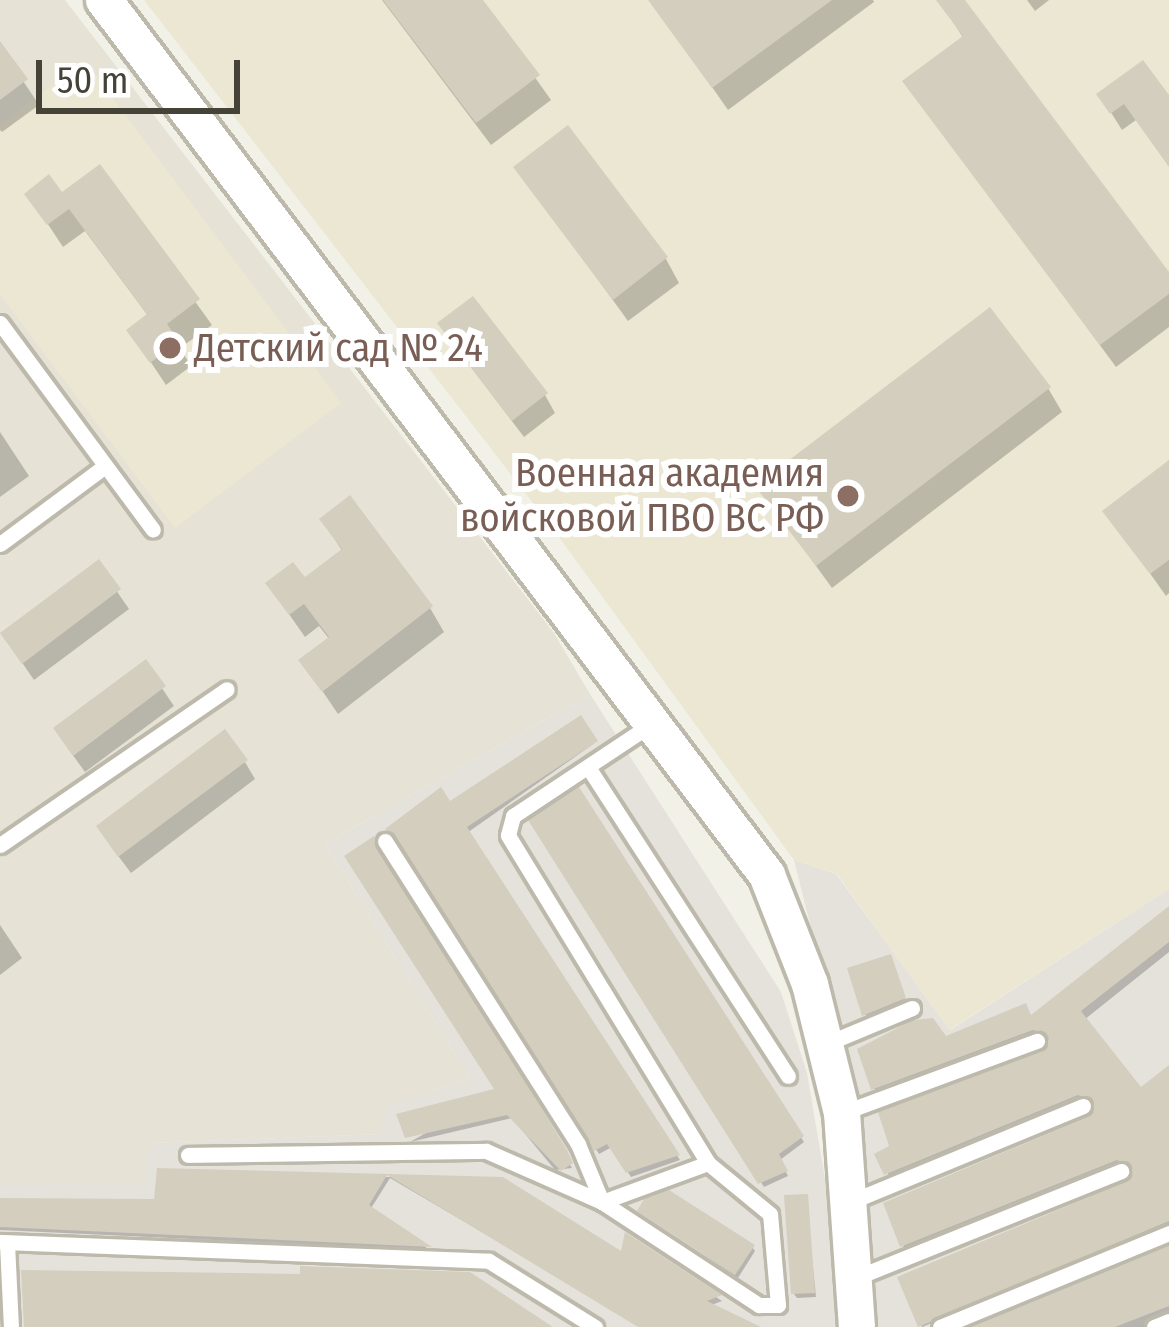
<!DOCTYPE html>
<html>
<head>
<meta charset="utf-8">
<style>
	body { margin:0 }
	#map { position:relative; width:1169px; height:1327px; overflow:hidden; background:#f2f1e8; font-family:"Fira Sans Condensed",sans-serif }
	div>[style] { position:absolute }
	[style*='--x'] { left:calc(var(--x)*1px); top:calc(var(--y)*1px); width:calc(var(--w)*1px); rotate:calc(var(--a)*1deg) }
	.residential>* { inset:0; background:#e6e3d6 }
	.industrial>* { inset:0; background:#e5e2dc }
	.education>* { inset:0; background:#ebe7d3 }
	.shadow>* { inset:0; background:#0003 }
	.building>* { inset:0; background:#d3cebe }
	.roads { filter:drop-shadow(3px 0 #bdb9ab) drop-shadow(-3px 0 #bdb9ab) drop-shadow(0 3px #bdb9ab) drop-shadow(0 -3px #bdb9ab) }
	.service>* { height:15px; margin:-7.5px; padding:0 7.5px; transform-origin:7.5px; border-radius:7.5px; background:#fff }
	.tertiary>* { height:36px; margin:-18px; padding:0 18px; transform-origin:18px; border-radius:18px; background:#fff }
	.dots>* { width:33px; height:33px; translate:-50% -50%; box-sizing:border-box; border:6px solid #fff; border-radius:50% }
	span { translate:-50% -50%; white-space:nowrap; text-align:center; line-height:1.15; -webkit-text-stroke:12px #fff; paint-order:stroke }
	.education-label { font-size:39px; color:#785e54 }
	.left { translate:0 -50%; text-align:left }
	.right { translate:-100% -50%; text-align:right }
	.scale { position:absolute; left:36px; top:60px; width:204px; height:54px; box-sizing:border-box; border:6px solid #454237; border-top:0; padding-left:15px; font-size:36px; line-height:42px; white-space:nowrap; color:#454237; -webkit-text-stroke:9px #fff; paint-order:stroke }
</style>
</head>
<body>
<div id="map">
	<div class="residential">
		<i style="clip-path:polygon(0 0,65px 0,554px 633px,590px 694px,325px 844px,470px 1078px,389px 1105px,380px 1134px,150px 1143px,146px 1184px,0 1184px)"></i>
	</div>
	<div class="industrial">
		<i style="clip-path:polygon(590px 694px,781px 992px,807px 1073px,830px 1208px,836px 1327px,0 1327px,0 1184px,145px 1184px,150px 1143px,380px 1134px,388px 1105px,470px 1078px,325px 844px)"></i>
		<i style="clip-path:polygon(794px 860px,836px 874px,950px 1030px,1169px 889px,1169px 1327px,875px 1327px,862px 1131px)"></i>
	</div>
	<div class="education">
		<i style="clip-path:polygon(144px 0,1169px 0,1169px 889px,949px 1030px,837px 874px,794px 860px,550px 525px)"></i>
		<i style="clip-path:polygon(85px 61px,341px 403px,175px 528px,0 294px,0 124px)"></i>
	</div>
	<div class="shadow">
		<i style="clip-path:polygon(382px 0,480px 0,551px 100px,491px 145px)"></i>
		<i style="clip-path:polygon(668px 0,873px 0,874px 2px,728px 110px,657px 8px)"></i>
		<i style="clip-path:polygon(961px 0,1169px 277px,1169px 327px,1116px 367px,906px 82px,964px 39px,941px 3px)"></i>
		<i style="clip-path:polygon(1027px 0,1049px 0,1035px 11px)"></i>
		<i style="clip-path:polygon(0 46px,39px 105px,2px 132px,0 130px)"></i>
		<i style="clip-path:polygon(1100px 95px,1169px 101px,1169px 166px,1136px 120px,1122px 130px)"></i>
		<i style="clip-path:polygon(99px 168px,212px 325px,180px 348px,191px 366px,166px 385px,130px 331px,149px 317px,85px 231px,63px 247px,28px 194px,61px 196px)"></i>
		<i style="clip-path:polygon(517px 168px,666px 259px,679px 283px,628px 321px)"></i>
		<i style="clip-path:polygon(451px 341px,545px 395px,555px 413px,524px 437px)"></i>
		<i style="clip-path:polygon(1048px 388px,1062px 412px,832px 588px,759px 487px)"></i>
		<i style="clip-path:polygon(0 432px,29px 476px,0 497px)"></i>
		<i style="clip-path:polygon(1169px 463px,1169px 593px,1166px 596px,1106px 511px)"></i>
		<i style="clip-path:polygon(322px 520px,430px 608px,444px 632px,338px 714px,302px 661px,330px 640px,319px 626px,305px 637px,268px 584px,304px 581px,343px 552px)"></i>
		<i style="clip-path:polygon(98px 564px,129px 609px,34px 680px,3px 635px)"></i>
		<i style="clip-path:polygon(145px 663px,174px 706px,85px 772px,67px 747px)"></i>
		<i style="clip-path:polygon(596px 742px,467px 833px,680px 1160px,631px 1177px,612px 1147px,599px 1154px,389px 830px)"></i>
		<i style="clip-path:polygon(245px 762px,255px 779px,131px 873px,110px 845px)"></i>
		<i style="clip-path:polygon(578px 791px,804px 1142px,780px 1160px,788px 1176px,764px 1187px,532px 821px)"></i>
		<i style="clip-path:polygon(373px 840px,572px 1168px,555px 1170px,512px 1118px,410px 1142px,499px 1091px)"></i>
		<i style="clip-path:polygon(1169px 910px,1169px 952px,1084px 1020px,1141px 1092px,1169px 1069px,1169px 1227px,922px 1327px,901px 1279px,1128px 1184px,1134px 1172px,1122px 1167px,907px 1253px,903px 1246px,1090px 1119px,1096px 1107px,1084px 1102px,892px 1181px,878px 1155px,1043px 1055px,1050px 1042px,1039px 1037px,878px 1096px,874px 1088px,945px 1040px,1031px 1019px)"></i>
		<i style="clip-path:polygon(0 925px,22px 958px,0 975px)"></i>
		<i style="clip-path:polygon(893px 962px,906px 1003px,868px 1019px,865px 1014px)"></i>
		<i style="clip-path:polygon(160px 1171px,502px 1180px,623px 1255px,627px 1237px,722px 1301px,709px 1306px,754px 1327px,644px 1327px,390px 1178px,370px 1210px,430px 1250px,0 1230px,0 1201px,157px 1202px)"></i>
		<i style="clip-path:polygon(806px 1197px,816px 1297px,797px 1298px,794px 1294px)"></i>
		<i style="clip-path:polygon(641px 1211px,752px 1247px,755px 1251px,738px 1278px)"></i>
		<i style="clip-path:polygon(1169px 1252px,1169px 1315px,1151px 1327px,979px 1327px)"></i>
	</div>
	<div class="building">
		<i style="clip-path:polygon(383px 0,483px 0,540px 75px,476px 123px)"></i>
		<i style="clip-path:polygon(648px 0,832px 0,712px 88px)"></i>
		<i style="clip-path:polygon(936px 0,965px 0,1169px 272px,1169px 294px,1100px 345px,902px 81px,963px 36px)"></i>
		<i style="clip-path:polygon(0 41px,28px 79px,0 100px)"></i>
		<i style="clip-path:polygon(1143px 60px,1169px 95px,1169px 167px,1124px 104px,1110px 114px,1096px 94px)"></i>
		<i style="clip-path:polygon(568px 125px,668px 257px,613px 300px,513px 167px)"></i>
		<i style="clip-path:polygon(100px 164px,200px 299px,167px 324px,179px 341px,150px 363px,126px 330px,147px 314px,69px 209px,47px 225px,24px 194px,49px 174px,62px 192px)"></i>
		<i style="clip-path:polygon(473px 296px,548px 393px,512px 421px,437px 323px)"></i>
		<i style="clip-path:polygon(990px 307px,1051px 387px,816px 566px,755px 486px)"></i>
		<i style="clip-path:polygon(1169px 460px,1169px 560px,1150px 574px,1102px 511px)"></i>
		<i style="clip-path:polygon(350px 495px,433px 606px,322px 692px,298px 660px,329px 637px,304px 604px,289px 615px,265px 583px,293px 562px,305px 577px,342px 549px,319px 519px)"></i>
		<i style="clip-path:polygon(99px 559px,121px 589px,22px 664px,0 633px)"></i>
		<i style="clip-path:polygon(146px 659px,166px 686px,73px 756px,53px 728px)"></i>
		<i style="clip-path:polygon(581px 715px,598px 741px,467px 827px,680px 1155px,626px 1173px,607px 1144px,594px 1151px,385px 829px,441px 787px,450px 801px)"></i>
		<i style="clip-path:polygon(225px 729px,248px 760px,118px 857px,96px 826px)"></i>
		<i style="clip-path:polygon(579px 787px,804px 1136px,779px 1154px,788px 1171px,758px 1184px,528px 820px)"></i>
		<i style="clip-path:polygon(374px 836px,567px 1150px,573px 1163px,561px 1171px,507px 1115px,405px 1138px,396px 1114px,494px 1089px,344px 856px)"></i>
		<i style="clip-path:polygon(1169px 906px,1169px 942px,1081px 1011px,1141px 1087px,1169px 1065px,1169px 1221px,918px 1327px,897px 1277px,1125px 1182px,1132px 1168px,1117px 1160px,900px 1247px,883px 1203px,1088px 1117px,1094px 1103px,1078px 1095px,884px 1175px,874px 1154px,889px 1146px,878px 1112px,1041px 1052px,1049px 1038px,1033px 1030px,871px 1090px,857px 1049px,913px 1020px,933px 1018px,946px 1036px,1026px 1003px,1031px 1015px)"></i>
		<i style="clip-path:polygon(891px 954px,906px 998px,862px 1016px,847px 968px)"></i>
		<i style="clip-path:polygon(157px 1168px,503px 1177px,621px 1251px,625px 1232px,722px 1295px,707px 1301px,761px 1327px,638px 1327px,387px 1175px,369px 1205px,432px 1247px,0 1227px,0 1198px,154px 1199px)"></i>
		<i style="clip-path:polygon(669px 1190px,755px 1245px,735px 1275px,637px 1211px,644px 1199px)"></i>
		<i style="clip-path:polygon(808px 1194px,815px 1293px,791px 1294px,784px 1195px)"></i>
		<i style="clip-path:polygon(1169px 1246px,1169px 1306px,1115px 1327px,972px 1327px)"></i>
		<i style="clip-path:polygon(300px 1266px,470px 1272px,553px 1327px,24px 1327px,21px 1270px,300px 1274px)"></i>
	</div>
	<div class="roads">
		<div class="service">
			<i style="--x:0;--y:323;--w:257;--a:53.5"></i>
			<i style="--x:0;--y:544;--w:131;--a:-36.6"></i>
			<i style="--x:588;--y:767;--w:368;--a:57.1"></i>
			<i style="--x:385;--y:841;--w:359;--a:57.5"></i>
			<i style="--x:578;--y:1144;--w:63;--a:67.5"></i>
			<i style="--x:602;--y:1202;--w:113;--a:-20.2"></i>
			<i style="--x:0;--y:845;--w:275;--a:-34.5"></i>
			<i style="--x:828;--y:1043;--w:91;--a:-22.6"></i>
			<i style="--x:842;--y:1113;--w:208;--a:-20.3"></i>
			<i style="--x:188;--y:1155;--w:298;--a:-0.8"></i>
			<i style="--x:486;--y:1151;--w:127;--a:23.7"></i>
			<i style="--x:602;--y:1202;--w:188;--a:33.3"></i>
			<i style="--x:759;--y:1305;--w:19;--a:0"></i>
			<i style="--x:778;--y:1305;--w:91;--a:-95"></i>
			<i style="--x:770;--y:1214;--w:80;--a:-140.6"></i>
			<i style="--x:708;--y:1163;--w:384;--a:-121.4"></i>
			<i style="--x:508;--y:835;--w:20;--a:-75"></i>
			<i style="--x:513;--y:816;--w:164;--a:-33.6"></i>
			<i style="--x:850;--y:1202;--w:252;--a:-22.4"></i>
			<i style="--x:0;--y:1242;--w:489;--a:2.2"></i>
			<i style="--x:489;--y:1261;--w:125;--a:31.9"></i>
			<i style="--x:7;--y:1243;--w:84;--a:87.3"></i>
			<i style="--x:855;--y:1278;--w:287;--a:-21.9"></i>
			<i style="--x:940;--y:1327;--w:248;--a:-22.3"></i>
			<i style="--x:1154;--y:1327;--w:16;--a:-22"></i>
		</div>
		<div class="tertiary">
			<i style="--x:104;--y:0;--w:1098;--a:52.85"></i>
			<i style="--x:767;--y:875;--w:117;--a:68.5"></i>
			<i style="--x:810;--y:984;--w:133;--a:76.1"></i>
			<i style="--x:842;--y:1113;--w:215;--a:86"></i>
		</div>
	</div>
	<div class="dots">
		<i style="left:170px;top:348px;background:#8d6e63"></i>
		<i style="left:848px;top:496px;background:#8d6e63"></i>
	</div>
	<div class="education-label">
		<span class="left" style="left:194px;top:348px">Детский сад № 24</span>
		<span class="right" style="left:824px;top:496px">Военная академия<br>войсковой ПВО ВС РФ</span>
	</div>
	<div class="scale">50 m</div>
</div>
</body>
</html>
